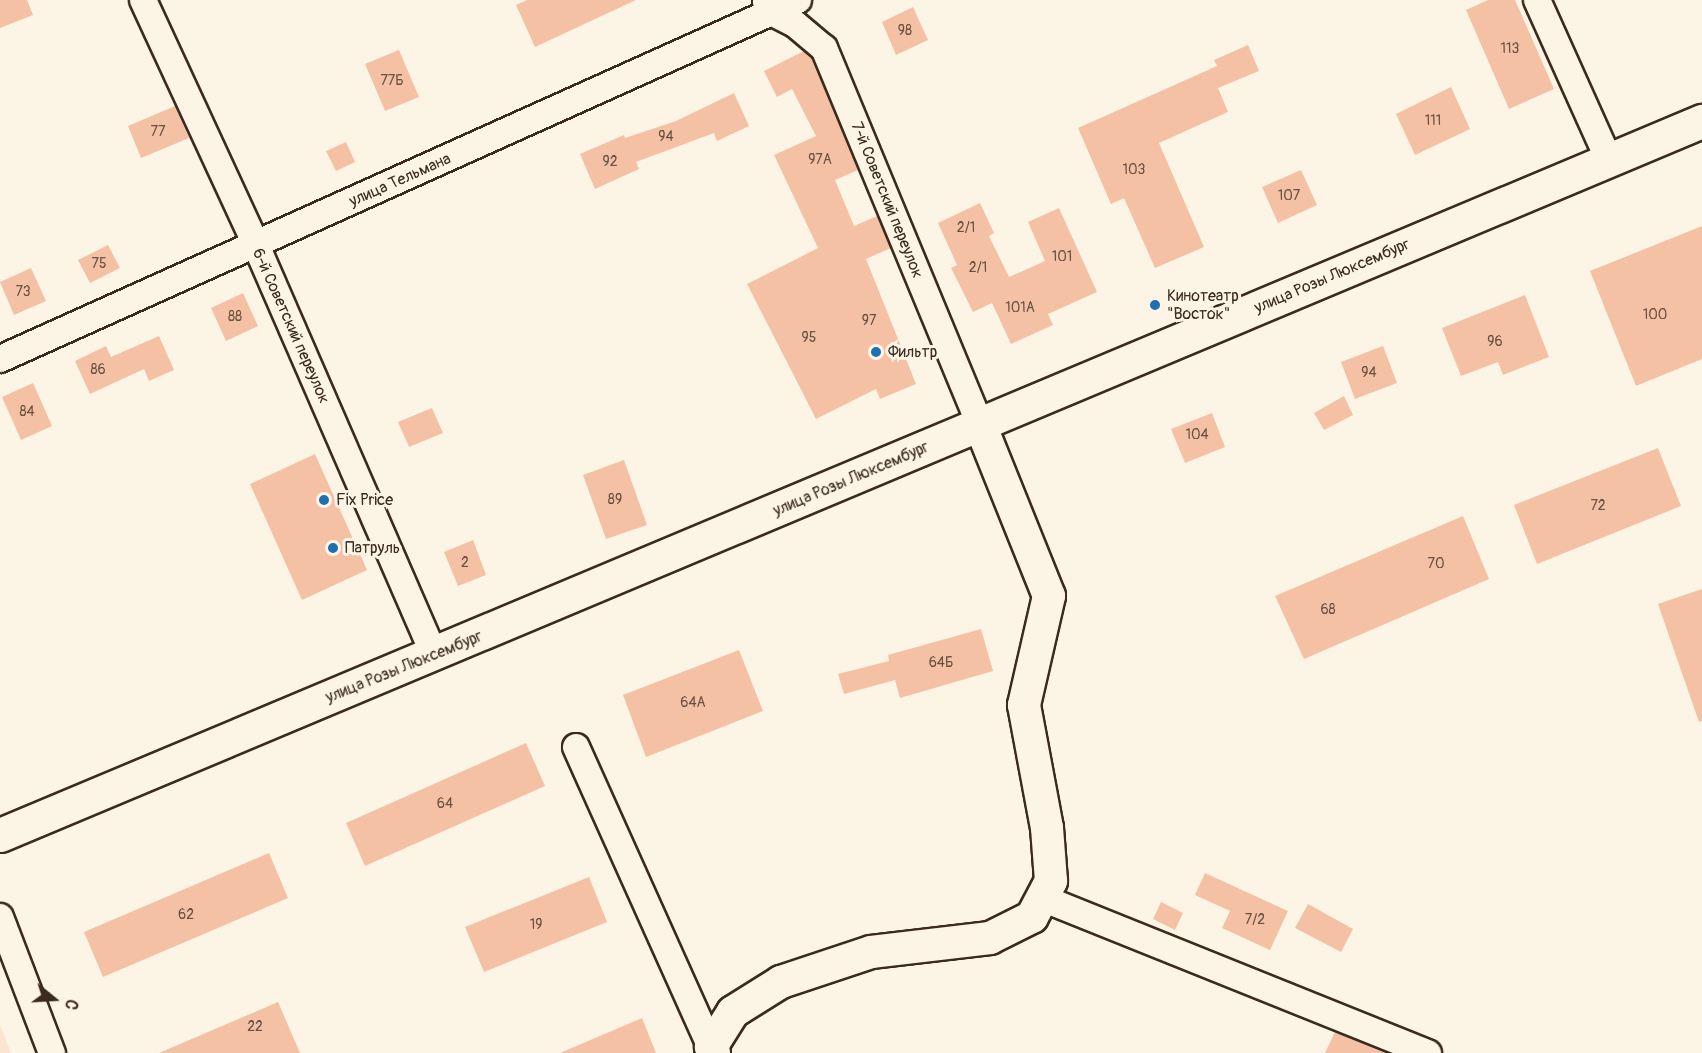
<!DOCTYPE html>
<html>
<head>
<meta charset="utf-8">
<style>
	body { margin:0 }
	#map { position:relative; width:1702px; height:1053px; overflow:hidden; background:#fcf5e5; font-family:Pangolin,sans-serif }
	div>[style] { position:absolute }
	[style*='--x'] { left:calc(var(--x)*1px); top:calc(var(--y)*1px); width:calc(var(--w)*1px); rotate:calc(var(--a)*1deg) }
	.built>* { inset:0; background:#fae5d2 }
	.building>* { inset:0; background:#f4c1a5 }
	.roads { filter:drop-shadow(2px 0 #3b2a1e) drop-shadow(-2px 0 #3b2a1e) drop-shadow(0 2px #3b2a1e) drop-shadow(0 -2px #3b2a1e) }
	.minor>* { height:26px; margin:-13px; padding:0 13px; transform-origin:13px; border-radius:13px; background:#fcf5e5 }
	.tertiary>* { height:32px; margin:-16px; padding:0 16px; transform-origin:16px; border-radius:16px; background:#fcf5e5 }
	.secondary>* { height:33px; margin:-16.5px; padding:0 16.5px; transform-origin:16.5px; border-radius:16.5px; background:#fcf5e5 }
	.dots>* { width:16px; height:16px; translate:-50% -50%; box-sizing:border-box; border:3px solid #fcf5e5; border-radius:50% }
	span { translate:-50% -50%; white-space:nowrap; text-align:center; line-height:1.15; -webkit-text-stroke:6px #fcf5e5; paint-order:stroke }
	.number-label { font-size:14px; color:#695040 }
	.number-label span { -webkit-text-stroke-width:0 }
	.street-label { font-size:16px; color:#3b2a1e }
	.poi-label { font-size:16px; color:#3b2a1e }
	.left { translate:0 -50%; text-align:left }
	.north { position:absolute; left:24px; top:969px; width:60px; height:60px; -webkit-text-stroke:4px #fcf5e5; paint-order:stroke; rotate:108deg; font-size:16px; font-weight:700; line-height:24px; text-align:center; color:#3b2a1e }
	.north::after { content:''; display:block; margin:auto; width:21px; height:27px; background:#3b2a1e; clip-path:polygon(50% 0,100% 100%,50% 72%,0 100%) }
</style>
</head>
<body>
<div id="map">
	<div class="built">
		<i style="clip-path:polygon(0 1024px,11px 1053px,0 1053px)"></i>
	</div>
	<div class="building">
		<i style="clip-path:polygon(0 0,27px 0,33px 15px,0 28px)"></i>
		<i style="clip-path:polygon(527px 0,636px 0,535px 47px,516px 5px)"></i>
		<i style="clip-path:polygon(1488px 0,1515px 0,1554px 89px,1509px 109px,1466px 10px)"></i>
		<i style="clip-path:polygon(913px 7px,928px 40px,896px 55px,882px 22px)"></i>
		<i style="clip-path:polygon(1248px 45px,1259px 71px,1218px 88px,1228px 112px,1159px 143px,1204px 247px,1155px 268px,1124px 198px,1111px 204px,1078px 128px,1217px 66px,1214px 60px)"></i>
		<i style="clip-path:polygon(399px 50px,419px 97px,385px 111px,365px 64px)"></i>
		<i style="clip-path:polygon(804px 51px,812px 57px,858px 170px,835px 180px,854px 226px,877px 216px,891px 248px,866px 259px,916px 384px,880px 399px,876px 389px,816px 419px,747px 284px,818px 248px,774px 155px,816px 136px,792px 89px,777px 97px,764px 71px)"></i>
		<i style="clip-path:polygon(1451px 87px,1470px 129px,1415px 155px,1396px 114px)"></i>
		<i style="clip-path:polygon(734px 93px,749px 126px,717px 141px,714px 133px,636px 162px,639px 169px,595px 189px,580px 154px,624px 135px,625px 138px,676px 121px)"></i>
		<i style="clip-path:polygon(175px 106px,189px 138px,141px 158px,128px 126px)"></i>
		<i style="clip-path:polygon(346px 142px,355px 162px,336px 171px,326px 151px)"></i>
		<i style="clip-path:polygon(1301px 170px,1317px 205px,1278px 223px,1262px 187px)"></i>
		<i style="clip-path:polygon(980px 203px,994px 233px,989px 236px,1009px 277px,1045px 261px,1028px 222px,1059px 208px,1097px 292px,1048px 314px,1053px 325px,1011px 344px,992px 303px,973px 312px,951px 268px,957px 265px,938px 223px)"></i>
		<i style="clip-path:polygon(1702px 226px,1702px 359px,1636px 386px,1590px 271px)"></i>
		<i style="clip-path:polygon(108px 245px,120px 268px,90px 283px,78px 260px)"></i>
		<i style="clip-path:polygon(31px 268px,46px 301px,14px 315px,0 282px)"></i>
		<i style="clip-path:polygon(243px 293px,258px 326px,226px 341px,211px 308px)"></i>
		<i style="clip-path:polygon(1525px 295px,1549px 357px,1503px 375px,1498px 362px,1461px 376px,1442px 328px)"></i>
		<i style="clip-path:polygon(159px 336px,174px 370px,149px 381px,144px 369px,90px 394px,75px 361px,106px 346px,111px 357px)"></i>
		<i style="clip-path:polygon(1383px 346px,1397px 383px,1355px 399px,1341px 362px)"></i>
		<i style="clip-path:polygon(33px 383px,52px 426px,21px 440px,2px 397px)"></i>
		<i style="clip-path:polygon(1344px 396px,1353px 415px,1324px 430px,1314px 413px)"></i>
		<i style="clip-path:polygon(432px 408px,443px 433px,409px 447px,398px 422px)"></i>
		<i style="clip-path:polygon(1212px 413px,1225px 447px,1185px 463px,1171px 429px)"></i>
		<i style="clip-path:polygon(1658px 448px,1681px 506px,1537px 564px,1514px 505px)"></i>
		<i style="clip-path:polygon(315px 454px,367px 570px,302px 600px,250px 484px)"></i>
		<i style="clip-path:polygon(624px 460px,647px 525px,606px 539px,583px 475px)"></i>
		<i style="clip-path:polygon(1463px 516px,1489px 579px,1304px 659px,1275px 596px)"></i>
		<i style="clip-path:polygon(473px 540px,486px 575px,458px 586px,444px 552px)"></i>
		<i style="clip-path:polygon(1702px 589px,1702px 721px,1699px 722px,1658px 604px)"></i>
		<i style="clip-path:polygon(981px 629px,993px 671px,900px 698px,895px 680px,844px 694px,838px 674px,889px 661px,888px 655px)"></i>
		<i style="clip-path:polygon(739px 650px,763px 711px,646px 757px,623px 695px)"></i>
		<i style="clip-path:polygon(526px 743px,545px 786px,365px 866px,346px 823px)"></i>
		<i style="clip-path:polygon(269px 853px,288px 898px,103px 977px,84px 932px)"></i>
		<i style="clip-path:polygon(1205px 873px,1288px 911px,1270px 950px,1222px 928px,1230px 911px,1195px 895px)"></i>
		<i style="clip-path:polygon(589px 877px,607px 922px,484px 972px,465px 927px)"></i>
		<i style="clip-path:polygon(1161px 902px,1183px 913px,1175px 930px,1153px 919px)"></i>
		<i style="clip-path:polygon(1308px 904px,1353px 929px,1341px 952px,1295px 928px)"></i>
		<i style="clip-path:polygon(278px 1002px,300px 1053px,159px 1053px)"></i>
		<i style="clip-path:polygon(642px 1018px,656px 1053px,560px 1053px)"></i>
		<i style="clip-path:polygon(1335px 1032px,1388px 1053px,1325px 1053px)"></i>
	</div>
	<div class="roads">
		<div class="minor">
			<i style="--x:143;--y:0;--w:270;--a:65.2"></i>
			<i style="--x:256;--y:245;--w:447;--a:66.5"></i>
			<i style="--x:1537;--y:0;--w:175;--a:65.8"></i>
			<i style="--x:766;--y:2;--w:11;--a:63"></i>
			<i style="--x:771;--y:12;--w:27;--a:27"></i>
			<i style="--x:795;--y:24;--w:38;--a:40"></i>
			<i style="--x:824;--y:48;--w:407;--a:67.5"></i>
			<i style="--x:0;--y:359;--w:875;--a:-24.22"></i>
			<i style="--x:576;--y:747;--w:329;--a:65.8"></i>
			<i style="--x:1042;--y:898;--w:416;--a:21.9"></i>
			<i style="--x:0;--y:917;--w:146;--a:69.1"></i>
		</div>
		<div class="tertiary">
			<i style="--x:714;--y:1053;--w:7;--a:-117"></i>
			<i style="--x:711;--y:1047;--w:41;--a:-57.8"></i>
			<i style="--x:733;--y:1012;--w:57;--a:-32"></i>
			<i style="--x:781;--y:982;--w:95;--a:-18.4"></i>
			<i style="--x:871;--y:952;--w:120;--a:-6.7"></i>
			<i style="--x:990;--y:938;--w:47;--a:-26.6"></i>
			<i style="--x:1032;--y:917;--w:41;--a:-62.2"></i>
			<i style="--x:1051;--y:881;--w:53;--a:-94.3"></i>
			<i style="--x:1047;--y:828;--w:125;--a:-100.6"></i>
			<i style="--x:1024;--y:705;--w:112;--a:-77.1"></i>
			<i style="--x:1049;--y:596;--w:185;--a:-111.9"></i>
		</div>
		<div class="secondary">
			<i style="--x:0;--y:835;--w:1846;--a:-22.76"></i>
		</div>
	</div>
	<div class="dots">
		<i style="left:1155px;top:305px;background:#1f6fb2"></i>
		<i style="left:876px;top:352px;background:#1f6fb2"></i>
		<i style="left:324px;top:500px;background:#1f6fb2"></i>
		<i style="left:333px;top:548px;background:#1f6fb2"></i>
	</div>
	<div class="number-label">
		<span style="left:905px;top:31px">98</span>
		<span style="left:1510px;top:49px">113</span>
		<span style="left:392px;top:81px">77Б</span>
		<span style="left:1433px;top:121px">111</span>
		<span style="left:158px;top:132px">77</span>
		<span style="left:666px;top:137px">94</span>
		<span style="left:820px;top:160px">97А</span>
		<span style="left:610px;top:162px">92</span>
		<span style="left:1134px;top:170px">103</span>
		<span style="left:1289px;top:196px">107</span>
		<span style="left:966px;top:228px">2/1</span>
		<span style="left:1062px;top:257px">101</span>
		<span style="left:99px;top:264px">75</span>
		<span style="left:978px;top:268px">2/1</span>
		<span style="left:23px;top:292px">73</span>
		<span style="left:1020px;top:308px">101А</span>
		<span style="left:1655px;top:315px">100</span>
		<span style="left:235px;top:317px">88</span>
		<span style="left:869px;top:321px">97</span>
		<span style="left:809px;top:338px">95</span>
		<span style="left:1495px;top:342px">96</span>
		<span style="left:98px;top:370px">86</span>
		<span style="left:1369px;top:373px">94</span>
		<span style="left:27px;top:412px">84</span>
		<span style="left:1197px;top:435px">104</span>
		<span style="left:615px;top:500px">89</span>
		<span style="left:1598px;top:506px">72</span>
		<span style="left:465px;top:563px">2</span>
		<span style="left:1436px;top:564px">70</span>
		<span style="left:1328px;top:610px">68</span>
		<span style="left:941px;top:663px">64Б</span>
		<span style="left:693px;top:703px">64А</span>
		<span style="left:445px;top:804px">64</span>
		<span style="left:186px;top:915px">62</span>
		<span style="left:1255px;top:920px">7/2</span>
		<span style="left:536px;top:925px">19</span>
		<span style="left:255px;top:1027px">22</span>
	</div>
	<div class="street-label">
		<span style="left:400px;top:180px;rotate:-24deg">улица Тельмана</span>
		<span style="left:887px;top:200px;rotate:68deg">7-й Советский переулок</span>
		<span style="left:1332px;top:276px;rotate:-23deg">улица Розы Люксембург</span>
		<span style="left:291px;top:326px;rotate:66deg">6-й Советский переулок</span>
		<span style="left:851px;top:479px;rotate:-23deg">улица Розы Люксембург</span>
		<span style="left:404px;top:667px;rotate:-22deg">улица Розы Люксембург</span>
	</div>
	<div class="poi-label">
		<span class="left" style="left:1167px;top:305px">Кинотеатр<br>"Восток"</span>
		<span class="left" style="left:888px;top:352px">Фильтр</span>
		<span class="left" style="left:336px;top:500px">Fix Price</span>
		<span class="left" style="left:345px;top:548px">Патруль</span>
	</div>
	<div class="north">С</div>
</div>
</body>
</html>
